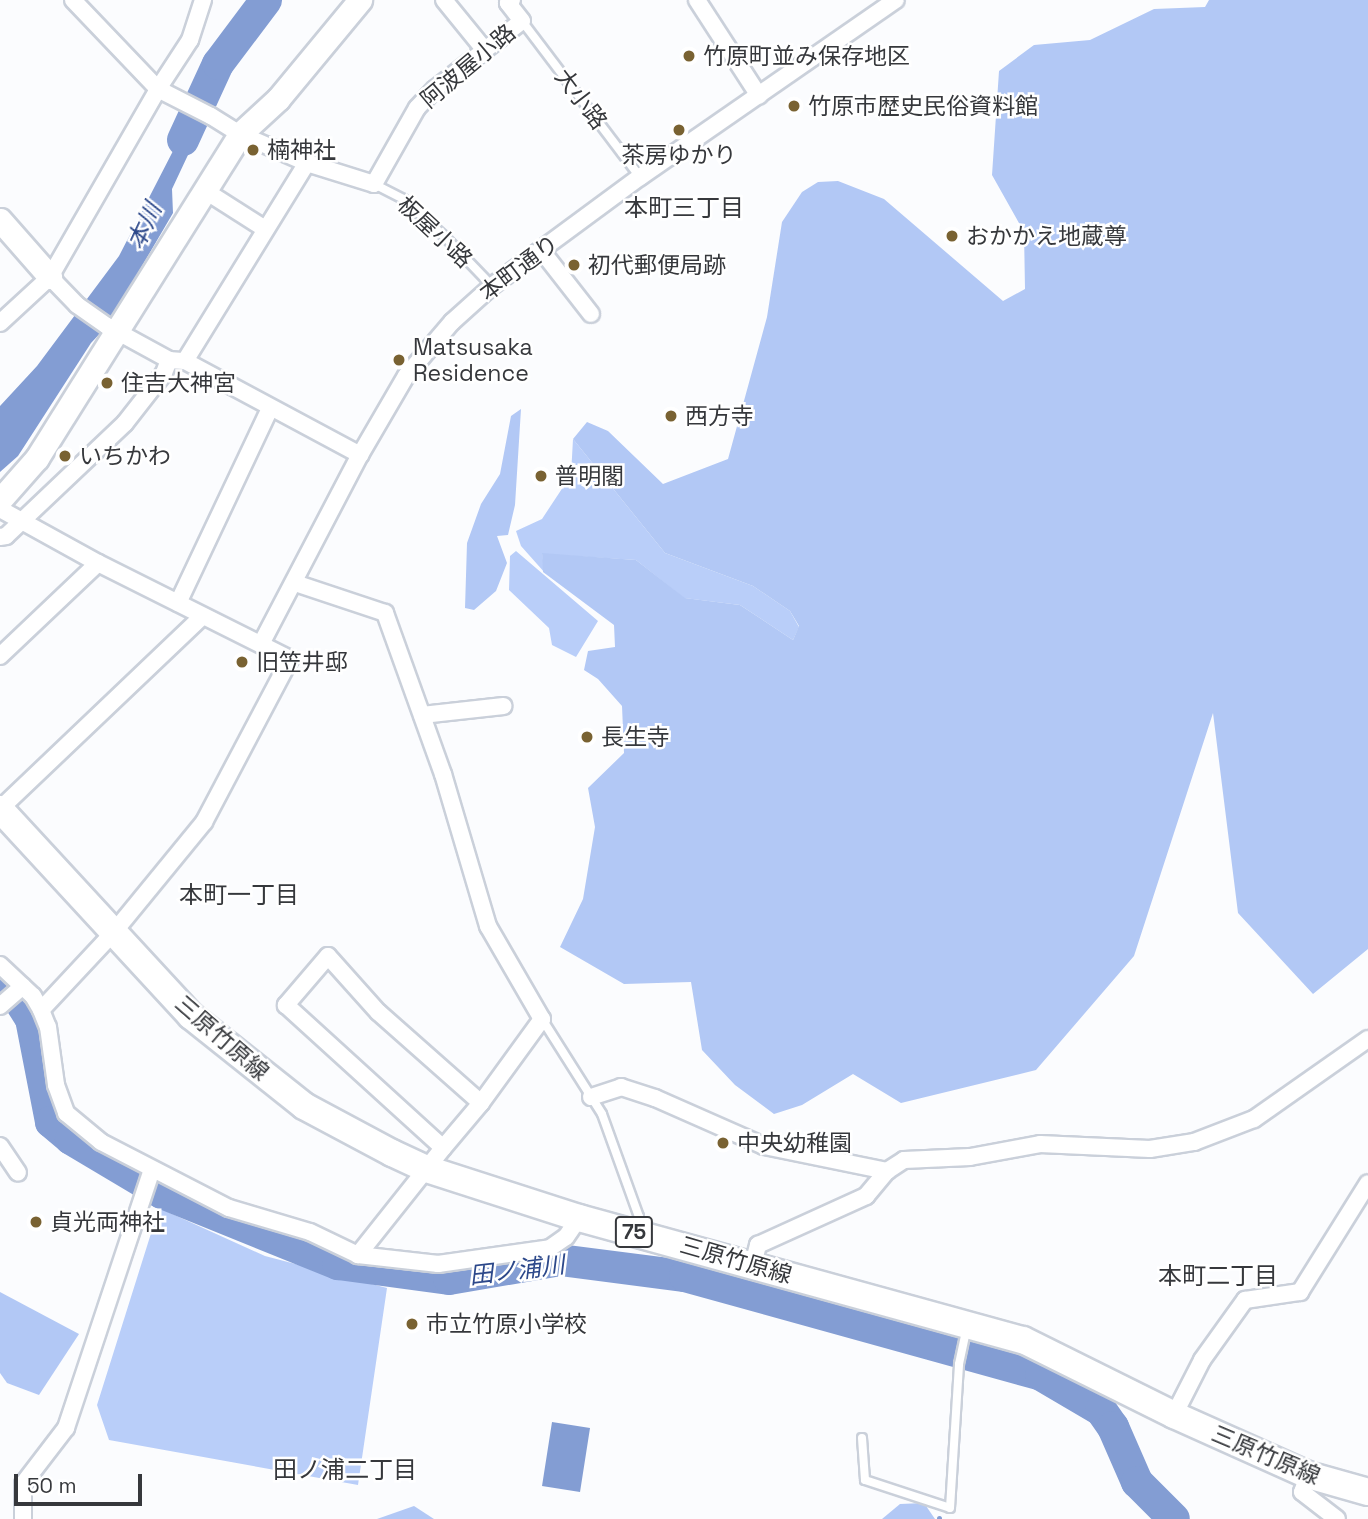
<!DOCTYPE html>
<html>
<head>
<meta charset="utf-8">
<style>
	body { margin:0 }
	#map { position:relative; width:1368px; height:1519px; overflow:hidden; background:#fbfcfe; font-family:"Space Grotesk","Noto Sans JP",sans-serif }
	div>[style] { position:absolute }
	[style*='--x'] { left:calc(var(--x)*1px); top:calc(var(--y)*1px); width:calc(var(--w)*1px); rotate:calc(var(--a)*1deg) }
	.green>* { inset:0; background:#b9cef9 }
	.forest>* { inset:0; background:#b2c8f5 }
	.water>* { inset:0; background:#839dd3 }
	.stream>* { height:5px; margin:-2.5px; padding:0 2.5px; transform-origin:2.5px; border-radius:2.5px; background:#839dd3 }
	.river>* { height:32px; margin:-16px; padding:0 16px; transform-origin:16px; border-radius:16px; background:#839dd3 }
	.roads { filter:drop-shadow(2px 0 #cad0da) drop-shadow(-2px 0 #cad0da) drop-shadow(0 2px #cad0da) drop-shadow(0 -2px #cad0da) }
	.lane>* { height:8px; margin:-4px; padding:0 4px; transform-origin:4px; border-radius:4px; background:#fff }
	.street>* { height:16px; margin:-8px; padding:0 8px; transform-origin:8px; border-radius:8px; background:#fff }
	.secondary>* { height:23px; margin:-11.5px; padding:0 11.5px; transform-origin:11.5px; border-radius:11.5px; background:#fff }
	.primary>* { height:26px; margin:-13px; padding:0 13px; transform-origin:13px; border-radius:13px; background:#fff }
	.dots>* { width:19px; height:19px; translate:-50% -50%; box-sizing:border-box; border:4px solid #fff; border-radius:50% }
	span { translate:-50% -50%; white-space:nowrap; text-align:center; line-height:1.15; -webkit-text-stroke:5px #fff; paint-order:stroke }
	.shield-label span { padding:2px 5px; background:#fff; border:2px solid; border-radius:5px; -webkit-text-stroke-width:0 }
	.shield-label { font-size:21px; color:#36383c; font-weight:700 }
	.poi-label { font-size:23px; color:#36383c }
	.left { translate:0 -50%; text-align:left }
	.street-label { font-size:23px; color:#36383c }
	.neighbourhood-label { font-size:24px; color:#36383c }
	.water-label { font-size:24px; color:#2c488a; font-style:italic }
	.scale { position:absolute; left:14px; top:1474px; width:128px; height:32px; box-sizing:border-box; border:4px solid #36383c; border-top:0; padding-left:9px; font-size:21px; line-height:24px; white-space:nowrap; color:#36383c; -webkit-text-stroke:5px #fff; paint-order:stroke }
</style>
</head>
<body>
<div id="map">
	<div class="green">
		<i style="clip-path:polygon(573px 439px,665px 553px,753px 586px,790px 611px,799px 627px,793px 640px,740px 605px,684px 598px,636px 560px,542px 554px,545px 573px,521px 546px,516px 531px,542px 519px,571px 475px)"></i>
		<i style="clip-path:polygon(516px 551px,598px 621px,576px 657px,552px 645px,549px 628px,509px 590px,510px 556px)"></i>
		<i style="clip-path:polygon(159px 1208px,265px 1256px,387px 1288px,358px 1485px,109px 1440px,97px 1405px)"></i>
	</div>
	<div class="forest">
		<i style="clip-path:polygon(1209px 0,1368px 0,1368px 949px,1313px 994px,1238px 913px,1213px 713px,1134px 956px,1036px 1070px,901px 1103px,853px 1074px,802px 1105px,774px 1114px,735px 1085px,702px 1050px,691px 982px,624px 984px,560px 947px,583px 899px,595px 827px,588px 788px,624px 753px,622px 706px,598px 679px,584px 670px,588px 651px,615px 647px,614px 625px,543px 572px,542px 553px,636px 560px,685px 598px,740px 605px,793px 640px,799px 626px,790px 611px,753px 586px,665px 553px,573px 439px,587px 422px,608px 431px,663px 484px,728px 459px,767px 317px,782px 222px,802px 192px,818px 182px,838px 181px,884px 199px,1003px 301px,1025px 289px,1024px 232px,992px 175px,999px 71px,1034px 45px,1090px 40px,1154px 9px,1205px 7px)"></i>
		<i style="clip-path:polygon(521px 409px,515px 505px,508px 535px,497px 536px,507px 563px,496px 591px,474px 610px,465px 608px,467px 543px,481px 504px,500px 474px,511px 416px)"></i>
		<i style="clip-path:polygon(0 1292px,79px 1334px,39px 1395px,7px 1383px,0 1373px)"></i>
		<i style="clip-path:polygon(924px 1503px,935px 1519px,882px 1519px,900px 1504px)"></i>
		<i style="clip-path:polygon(414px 1506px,434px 1519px,377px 1519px)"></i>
	</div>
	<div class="water">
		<i style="clip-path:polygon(191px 116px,203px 123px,172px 189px,173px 213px,107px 326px,91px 343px,18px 456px,0 472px,0 406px,37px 366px,119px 256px)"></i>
		<i style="clip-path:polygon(552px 1422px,590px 1428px,580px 1492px,542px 1486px)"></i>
	</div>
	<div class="stream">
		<i style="--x:939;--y:1519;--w:1;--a:-90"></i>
	</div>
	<div class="river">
		<i style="--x:183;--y:140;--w:84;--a:-65.3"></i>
		<i style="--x:218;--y:64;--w:80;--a:-53.1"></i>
		<i style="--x:0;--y:979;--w:19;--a:43"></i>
		<i style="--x:14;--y:992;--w:32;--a:58"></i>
		<i style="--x:31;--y:1019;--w:105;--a:79"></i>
		<i style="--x:51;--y:1122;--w:26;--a:40"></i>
		<i style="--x:71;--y:1139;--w:106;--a:30.7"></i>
		<i style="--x:162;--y:1193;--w:190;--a:22"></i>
		<i style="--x:338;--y:1264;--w:112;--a:7.7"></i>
		<i style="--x:449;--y:1279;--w:113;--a:-9.7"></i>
		<i style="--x:560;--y:1260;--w:126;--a:7.3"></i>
		<i style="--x:685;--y:1276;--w:370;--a:15.5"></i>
		<i style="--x:1041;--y:1375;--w:69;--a:30.3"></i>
		<i style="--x:1101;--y:1410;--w:21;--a:55"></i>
		<i style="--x:1113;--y:1427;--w:60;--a:66.4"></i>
		<i style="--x:1137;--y:1482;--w:52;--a:45"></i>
	</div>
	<div class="roads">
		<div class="lane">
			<i style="--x:522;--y:21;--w:196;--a:52.9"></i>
			<i style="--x:374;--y:184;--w:33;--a:27"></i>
			<i style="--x:403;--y:199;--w:57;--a:42.1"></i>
			<i style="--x:445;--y:237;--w:68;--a:46.2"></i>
			<i style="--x:542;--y:1019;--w:112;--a:57.7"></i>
			<i style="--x:602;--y:1114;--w:109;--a:70.2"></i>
			<i style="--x:639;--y:1217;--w:13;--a:99"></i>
			<i style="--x:862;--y:1438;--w:42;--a:85.9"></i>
			<i style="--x:865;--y:1480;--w:89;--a:18.2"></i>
			<i style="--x:950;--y:1508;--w:144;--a:-86.4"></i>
			<i style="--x:959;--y:1364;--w:38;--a:-78"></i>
		</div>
		<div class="street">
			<i style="--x:73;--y:0;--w:123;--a:46.3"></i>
			<i style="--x:158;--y:89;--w:59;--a:27"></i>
			<i style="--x:211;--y:116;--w:34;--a:32"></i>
			<i style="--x:240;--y:134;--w:73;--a:23.4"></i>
			<i style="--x:307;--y:163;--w:70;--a:17.4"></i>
			<i style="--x:374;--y:184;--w:87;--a:-60.5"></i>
			<i style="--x:417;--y:108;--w:26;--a:-47"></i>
			<i style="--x:435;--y:89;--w:110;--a:-38"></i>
			<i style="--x:522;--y:21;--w:23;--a:-128"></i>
			<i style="--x:508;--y:3;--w:5;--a:-37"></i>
			<i style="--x:444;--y:0;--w:63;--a:50.8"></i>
			<i style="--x:697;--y:0;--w:114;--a:57.1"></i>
			<i style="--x:204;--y:190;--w:72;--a:32.6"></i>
			<i style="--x:541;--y:250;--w:81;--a:52"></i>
			<i style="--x:50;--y:277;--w:39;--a:46"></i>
			<i style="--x:77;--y:305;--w:37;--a:35"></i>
			<i style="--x:107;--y:326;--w:71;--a:28.7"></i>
			<i style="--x:169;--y:360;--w:16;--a:4"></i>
			<i style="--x:185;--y:361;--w:199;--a:28.2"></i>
			<i style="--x:0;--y:323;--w:68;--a:-42.6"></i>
			<i style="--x:50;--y:277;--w:217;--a:-60.1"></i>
			<i style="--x:158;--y:89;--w:59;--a:-56.9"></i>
			<i style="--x:190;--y:40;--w:42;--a:-72"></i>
			<i style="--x:185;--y:361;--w:233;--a:-58.4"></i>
			<i style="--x:0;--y:509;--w:112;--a:28.9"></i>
			<i style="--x:98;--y:563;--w:215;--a:26.6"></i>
			<i style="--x:290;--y:659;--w:184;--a:117.8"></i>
			<i style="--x:204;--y:822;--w:144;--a:129.3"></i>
			<i style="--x:113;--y:933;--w:105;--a:133.1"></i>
			<i style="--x:0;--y:537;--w:6;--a:-9"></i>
			<i style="--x:6;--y:536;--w:164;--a:-43.5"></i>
			<i style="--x:125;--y:423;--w:63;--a:-52"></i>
			<i style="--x:164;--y:373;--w:14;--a:-69"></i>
			<i style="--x:295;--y:583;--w:95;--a:18.4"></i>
			<i style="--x:385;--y:613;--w:171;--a:70.2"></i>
			<i style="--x:443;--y:774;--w:159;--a:73.5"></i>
			<i style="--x:488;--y:926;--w:108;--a:59.9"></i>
			<i style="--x:542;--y:1019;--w:104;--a:126"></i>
			<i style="--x:481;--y:1103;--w:137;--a:-138.5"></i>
			<i style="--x:378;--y:1012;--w:75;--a:-131.8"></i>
			<i style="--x:328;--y:956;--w:65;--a:130.6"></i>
			<i style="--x:286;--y:1005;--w:212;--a:42.3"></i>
			<i style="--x:443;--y:1148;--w:137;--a:128.5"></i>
			<i style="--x:178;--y:603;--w:216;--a:-64.7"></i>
			<i style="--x:261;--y:644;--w:213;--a:-62.4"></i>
			<i style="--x:360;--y:455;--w:91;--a:-59.8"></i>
			<i style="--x:406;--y:376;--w:71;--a:-49.6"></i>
			<i style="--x:452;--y:322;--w:54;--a:-42"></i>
			<i style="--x:492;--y:286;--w:184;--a:-36.4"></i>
			<i style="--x:640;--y:177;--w:311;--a:-34.7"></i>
			<i style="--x:0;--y:656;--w:135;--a:-43.5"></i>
			<i style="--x:422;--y:715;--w:82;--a:-6.3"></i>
			<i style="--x:0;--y:809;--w:280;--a:-43.6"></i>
			<i style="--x:0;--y:965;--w:45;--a:43.2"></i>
			<i style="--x:33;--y:996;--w:16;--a:60"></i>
			<i style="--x:41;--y:1010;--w:18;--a:68"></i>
			<i style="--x:48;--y:1027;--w:59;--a:82.1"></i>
			<i style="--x:56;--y:1085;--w:30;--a:70"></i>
			<i style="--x:66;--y:1113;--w:45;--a:39.6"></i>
			<i style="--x:101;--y:1142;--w:144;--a:27.3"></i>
			<i style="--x:229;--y:1208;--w:84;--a:16.5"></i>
			<i style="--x:310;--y:1232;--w:53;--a:25.6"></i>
			<i style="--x:358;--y:1255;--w:81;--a:6.4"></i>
			<i style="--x:438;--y:1264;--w:113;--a:-8.1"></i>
			<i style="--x:550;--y:1248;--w:19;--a:-35"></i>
			<i style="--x:566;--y:1237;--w:23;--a:-56"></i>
			<i style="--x:0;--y:1006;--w:30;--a:-41"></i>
			<i style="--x:591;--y:1097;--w:32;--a:-18"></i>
			<i style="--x:621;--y:1087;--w:36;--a:18"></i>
			<i style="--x:655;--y:1098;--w:119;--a:23.8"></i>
			<i style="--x:764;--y:1146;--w:126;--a:11.5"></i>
			<i style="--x:0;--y:1146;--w:32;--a:56"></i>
			<i style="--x:443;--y:1148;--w:59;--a:-49.8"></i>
			<i style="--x:753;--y:1265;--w:21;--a:-76"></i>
			<i style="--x:758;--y:1245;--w:119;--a:-24.4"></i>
			<i style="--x:866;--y:1196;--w:33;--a:-50"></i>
			<i style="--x:887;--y:1171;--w:20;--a:-33"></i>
			<i style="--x:904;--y:1160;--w:66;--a:-2.6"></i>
			<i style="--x:970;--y:1157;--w:71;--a:-10.5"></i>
			<i style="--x:1040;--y:1144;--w:110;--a:2.6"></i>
			<i style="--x:1150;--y:1149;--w:45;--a:-9"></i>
			<i style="--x:1194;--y:1142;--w:64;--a:-21"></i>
			<i style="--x:1254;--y:1119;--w:139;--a:-35.1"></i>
			<i style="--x:1174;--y:1415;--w:62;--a:-63"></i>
			<i style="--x:1202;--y:1360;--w:74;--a:-54.4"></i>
			<i style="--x:1245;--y:1300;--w:56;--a:-8.3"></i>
			<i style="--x:1300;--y:1292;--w:128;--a:-58"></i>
			<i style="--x:1308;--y:1475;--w:18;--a:109"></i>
			<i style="--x:1302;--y:1492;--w:44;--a:37.6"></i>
			<i style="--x:23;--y:1519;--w:35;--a:-90"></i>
			<i style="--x:23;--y:1484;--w:71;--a:-52.5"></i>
			<i style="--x:66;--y:1428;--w:272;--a:-71.6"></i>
		</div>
		<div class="secondary">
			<i style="--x:0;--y:220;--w:76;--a:48.7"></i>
			<i style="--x:0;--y:500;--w:56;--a:-48.6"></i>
			<i style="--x:37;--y:458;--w:382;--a:-57.9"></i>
			<i style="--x:240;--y:134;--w:52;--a:-42.6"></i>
			<i style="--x:278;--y:99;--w:129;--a:-50.4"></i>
		</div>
		<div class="primary">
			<i style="--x:0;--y:809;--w:282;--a:47.3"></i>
			<i style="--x:191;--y:1016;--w:144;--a:38.5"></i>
			<i style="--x:304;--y:1106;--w:100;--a:28.1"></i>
			<i style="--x:392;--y:1153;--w:38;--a:25"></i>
			<i style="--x:427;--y:1169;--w:160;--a:17.9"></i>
			<i style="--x:579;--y:1218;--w:460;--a:15.4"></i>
			<i style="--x:1023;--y:1340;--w:169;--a:26.4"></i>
			<i style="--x:1174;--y:1415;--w:147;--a:24.1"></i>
			<i style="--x:1308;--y:1475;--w:62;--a:15.8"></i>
		</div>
	</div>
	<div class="dots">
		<i style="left:689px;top:56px;background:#796232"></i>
		<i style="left:794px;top:106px;background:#796232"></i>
		<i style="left:679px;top:130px;background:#796232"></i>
		<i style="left:253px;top:150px;background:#796232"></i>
		<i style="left:952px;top:236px;background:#796232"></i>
		<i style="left:574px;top:265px;background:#796232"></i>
		<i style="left:399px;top:360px;background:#796232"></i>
		<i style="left:107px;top:383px;background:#796232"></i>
		<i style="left:671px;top:416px;background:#796232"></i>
		<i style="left:65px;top:456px;background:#796232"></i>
		<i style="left:541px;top:476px;background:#796232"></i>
		<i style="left:242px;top:662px;background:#796232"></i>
		<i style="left:587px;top:737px;background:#796232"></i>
		<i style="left:723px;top:1143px;background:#796232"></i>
		<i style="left:36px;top:1222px;background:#796232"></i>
		<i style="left:412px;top:1324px;background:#796232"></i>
	</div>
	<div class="shield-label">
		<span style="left:634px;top:1232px">75</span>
	</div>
	<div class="poi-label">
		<span class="left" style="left:703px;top:56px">竹原町並み保存地区</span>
		<span class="left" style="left:808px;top:106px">竹原市歴史民俗資料館</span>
		<span class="left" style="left:267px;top:150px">楠神社</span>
		<span style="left:679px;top:155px">茶房ゆかり</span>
		<span class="left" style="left:966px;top:236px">おかかえ地蔵尊</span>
		<span class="left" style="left:588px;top:265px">初代郵便局跡</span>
		<span class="left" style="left:413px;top:360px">Matsusaka<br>Residence</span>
		<span class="left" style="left:121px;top:383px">住吉大神宮</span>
		<span class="left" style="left:685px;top:416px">西方寺</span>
		<span class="left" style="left:79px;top:456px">いちかわ</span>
		<span class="left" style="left:555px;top:476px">普明閣</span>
		<span class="left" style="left:256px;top:662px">旧笠井邸</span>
		<span class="left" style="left:601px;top:737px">長生寺</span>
		<span class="left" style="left:737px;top:1143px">中央幼稚園</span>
		<span class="left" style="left:50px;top:1222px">貞光両神社</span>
		<span class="left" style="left:426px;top:1324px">市立竹原小学校</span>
	</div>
	<div class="street-label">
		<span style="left:468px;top:66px;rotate:-40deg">阿波屋小路</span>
		<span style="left:581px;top:99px;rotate:53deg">大小路</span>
		<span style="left:435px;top:232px;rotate:43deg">板屋小路</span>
		<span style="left:519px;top:268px;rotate:-37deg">本町通り</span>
		<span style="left:222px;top:1038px;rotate:41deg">三原竹原線</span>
		<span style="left:736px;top:1260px;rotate:16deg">三原竹原線</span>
		<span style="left:1266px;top:1455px;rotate:23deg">三原竹原線</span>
	</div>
	<div class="neighbourhood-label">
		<span style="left:684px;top:208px">本町三丁目</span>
		<span style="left:239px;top:895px">本町一丁目</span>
		<span style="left:1218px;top:1276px">本町二丁目</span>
		<span style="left:345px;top:1470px">田ノ浦二丁目</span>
	</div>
	<div class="water-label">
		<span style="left:144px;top:226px;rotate:-65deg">本川</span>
		<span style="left:517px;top:1270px;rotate:-7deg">田ノ浦川</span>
	</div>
	<div class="scale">50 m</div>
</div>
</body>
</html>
